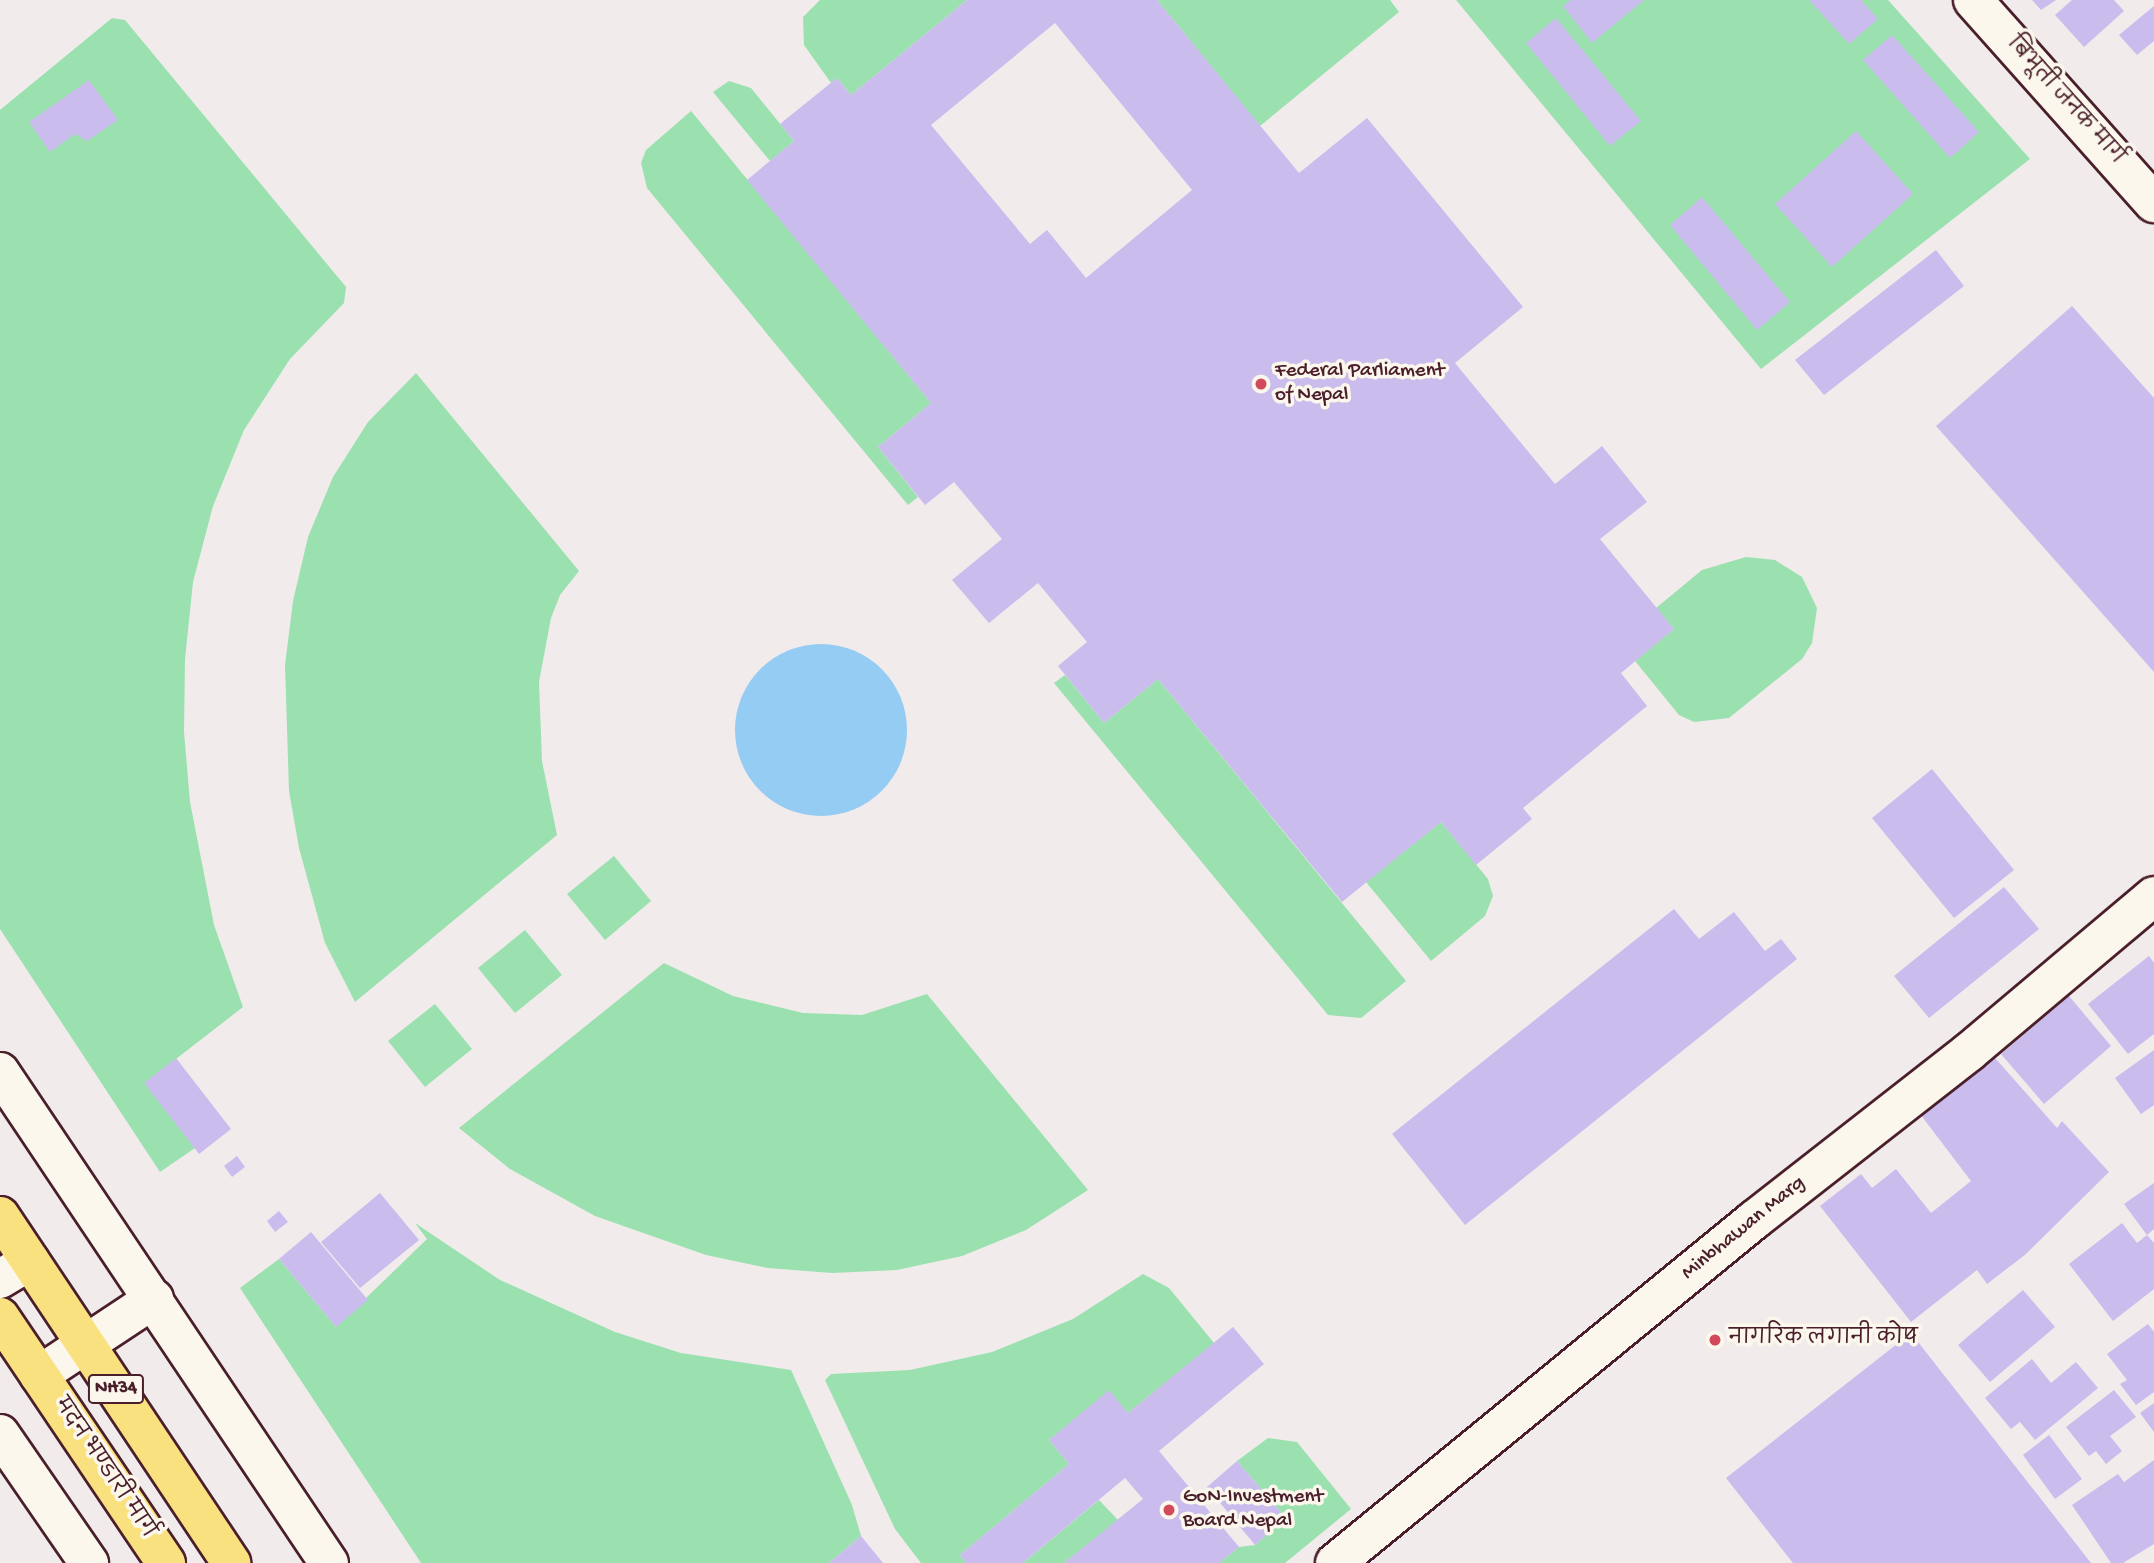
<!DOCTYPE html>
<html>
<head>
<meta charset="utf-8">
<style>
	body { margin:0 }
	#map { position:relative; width:2154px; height:1563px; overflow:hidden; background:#f1ebec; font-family:"Gochi Hand","Playpen Sans Deva",sans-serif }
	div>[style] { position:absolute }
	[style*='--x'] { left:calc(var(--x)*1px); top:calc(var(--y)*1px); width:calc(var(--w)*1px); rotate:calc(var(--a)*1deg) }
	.green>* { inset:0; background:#9ae1af }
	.water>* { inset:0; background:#95ccf4 }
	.round { border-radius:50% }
	.building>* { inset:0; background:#cabced }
	.roads { filter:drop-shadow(2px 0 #4a1f2b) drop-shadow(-2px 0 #4a1f2b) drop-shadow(0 2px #4a1f2b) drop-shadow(0 -2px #4a1f2b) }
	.street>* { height:38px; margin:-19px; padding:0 19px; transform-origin:19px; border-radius:19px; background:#fbf7ec }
	.secondary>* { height:38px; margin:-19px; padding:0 19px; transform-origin:19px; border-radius:19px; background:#fbf7ec }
	.highway>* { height:38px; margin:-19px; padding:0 19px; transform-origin:19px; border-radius:19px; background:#fae180 }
	.dots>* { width:19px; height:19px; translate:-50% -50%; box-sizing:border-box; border:4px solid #fbf7ec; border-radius:50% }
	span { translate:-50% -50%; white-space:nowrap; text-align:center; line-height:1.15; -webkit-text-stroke:7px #fbf7ec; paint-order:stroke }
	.shield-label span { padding:2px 5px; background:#fbf7ec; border:2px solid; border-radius:5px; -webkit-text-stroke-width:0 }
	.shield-label { font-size:19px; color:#4a1f2b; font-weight:700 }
	.street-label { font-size:21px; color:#4a1f2b }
	.poi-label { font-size:21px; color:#4a1f2b }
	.left { translate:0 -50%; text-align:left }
</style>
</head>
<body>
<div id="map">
	<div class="green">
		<i style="clip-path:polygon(820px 0,967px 0,851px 95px,837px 78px,831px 83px,804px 45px,803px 17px)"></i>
		<i style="clip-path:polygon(1157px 0,1390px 0,1399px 12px,1260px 126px)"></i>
		<i style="clip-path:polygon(1456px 0,1888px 0,2030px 159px,1761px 369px)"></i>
		<i style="clip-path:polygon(112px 18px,125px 20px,346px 287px,344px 303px,290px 359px,244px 430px,213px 506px,193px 582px,185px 659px,184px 732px,190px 802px,214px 925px,243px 1007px,145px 1083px,195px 1148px,160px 1172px,0 929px,0 110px)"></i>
		<i style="clip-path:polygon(729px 81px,751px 88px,794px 141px,770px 161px,713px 92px)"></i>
		<i style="clip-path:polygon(691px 111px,931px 403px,878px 447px,918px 497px,908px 505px,647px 188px,641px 163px,646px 150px)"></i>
		<i style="clip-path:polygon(416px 373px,579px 571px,560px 595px,551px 618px,539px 682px,542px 761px,557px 835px,355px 1002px,325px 943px,299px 848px,289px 791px,285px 665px,293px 601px,308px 537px,333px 477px,368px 422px)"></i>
		<i style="clip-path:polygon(1746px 557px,1775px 560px,1802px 577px,1817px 608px,1812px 643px,1802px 659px,1729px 718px,1694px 722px,1679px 715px,1635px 661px,1674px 629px,1656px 608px,1702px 570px)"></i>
		<i style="clip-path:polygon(1065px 675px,1104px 723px,1158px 679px,1406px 981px,1361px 1018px,1328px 1015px,1054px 683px)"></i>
		<i style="clip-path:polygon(1441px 822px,1488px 879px,1493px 896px,1485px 916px,1431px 961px,1366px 882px)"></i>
		<i style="clip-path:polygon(614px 856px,651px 901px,605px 940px,567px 894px)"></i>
		<i style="clip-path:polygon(525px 930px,562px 975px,515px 1013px,478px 968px)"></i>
		<i style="clip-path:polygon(664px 963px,733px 996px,803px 1013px,862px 1015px,927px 994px,1088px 1190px,1026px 1230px,962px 1256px,897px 1270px,832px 1273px,768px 1268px,706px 1255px,595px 1216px,510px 1169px,459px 1128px)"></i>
		<i style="clip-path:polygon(435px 1004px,472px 1049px,425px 1087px,388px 1041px)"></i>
		<i style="clip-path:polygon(415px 1223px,500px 1280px,615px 1332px,681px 1353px,791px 1370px,852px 1505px,861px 1536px,829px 1563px,421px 1563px,240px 1288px,279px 1259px,336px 1327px,427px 1239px)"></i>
		<i style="clip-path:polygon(1143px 1274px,1169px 1288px,1214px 1343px,1128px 1413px,1109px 1391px,1049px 1440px,1069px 1464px,960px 1555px,966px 1563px,921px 1563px,895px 1529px,825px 1380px,831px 1374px,910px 1370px,992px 1352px,1073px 1319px)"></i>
		<i style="clip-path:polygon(1268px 1438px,1297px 1442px,1351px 1509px,1285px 1563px,1219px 1563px,1239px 1547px,1255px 1545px,1286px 1518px,1237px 1461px)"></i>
		<i style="clip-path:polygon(1099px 1500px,1118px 1520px,1064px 1563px,1023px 1563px)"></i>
	</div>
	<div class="water">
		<i class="round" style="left:735px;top:644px;width:172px;height:172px"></i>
	</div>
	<div class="building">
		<i style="clip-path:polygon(evenodd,967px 0,1157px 0,1299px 173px,1367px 118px,1523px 307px,1455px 363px,1555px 484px,1602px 446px,1647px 502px,1600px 539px,1674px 629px,1621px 673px,1647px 706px,1523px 808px,1532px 819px,1476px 865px,1441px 822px,1342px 902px,1158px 679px,1104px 723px,1058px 666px,1087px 642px,1038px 583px,989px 623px,952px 580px,1002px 539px,954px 482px,925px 505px,878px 447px,931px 403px,747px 180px,794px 141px,780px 124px,837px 78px,851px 95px,967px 0,1055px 23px,1192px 190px,1086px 278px,1047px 230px,1030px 244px,931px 125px,1055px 23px)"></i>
		<i style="clip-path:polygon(1571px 0,1644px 0,1592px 43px,1563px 6px)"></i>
		<i style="clip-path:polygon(1809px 0,1861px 0,1878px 19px,1849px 44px)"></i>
		<i style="clip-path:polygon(2032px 0,2056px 0,2041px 10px)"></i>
		<i style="clip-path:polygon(2072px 0,2114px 0,2124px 11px,2084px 47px,2055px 15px)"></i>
		<i style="clip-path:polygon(2154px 6px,2154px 41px,2137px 55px,2119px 35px)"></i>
		<i style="clip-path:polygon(1556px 18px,1641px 121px,1610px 146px,1526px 43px)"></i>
		<i style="clip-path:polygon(1892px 35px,1979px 132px,1950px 158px,1863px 60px)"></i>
		<i style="clip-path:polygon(89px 80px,118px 120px,87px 141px,75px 134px,50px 152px,29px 122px)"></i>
		<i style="clip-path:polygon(1856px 131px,1913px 194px,1832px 267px,1775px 204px)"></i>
		<i style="clip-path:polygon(1702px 197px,1790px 302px,1757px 330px,1670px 225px)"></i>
		<i style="clip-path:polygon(1936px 250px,1964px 286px,1824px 395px,1795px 360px)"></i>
		<i style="clip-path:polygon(2072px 306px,2154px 398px,2154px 672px,1936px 426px)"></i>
		<i style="clip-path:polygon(1932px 769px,2014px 870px,1954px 918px,1872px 818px)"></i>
		<i style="clip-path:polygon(2004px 887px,2039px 929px,1929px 1018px,1894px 976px)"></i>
		<i style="clip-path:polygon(1674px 909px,1699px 939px,1734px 912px,1765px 951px,1781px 939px,1797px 959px,1465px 1225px,1392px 1134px)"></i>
		<i style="clip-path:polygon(2149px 956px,2154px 963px,2154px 1034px,2128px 1054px,2088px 1004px)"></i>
		<i style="clip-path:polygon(2069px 996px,2111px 1046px,2044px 1104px,2001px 1054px)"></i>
		<i style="clip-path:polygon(1988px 1050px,2057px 1128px,2062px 1121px,2109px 1172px,2026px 1254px,1987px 1284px,1977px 1270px,1911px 1322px,1820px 1206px,1861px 1174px,1872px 1188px,1896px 1169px,1931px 1213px,1971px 1181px,1917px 1110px)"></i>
		<i style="clip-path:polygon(2154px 1050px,2154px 1105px,2141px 1114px,2115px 1078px)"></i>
		<i style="clip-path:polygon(176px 1058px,231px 1129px,199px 1154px,144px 1083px)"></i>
		<i style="clip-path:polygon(237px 1156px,245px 1167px,232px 1177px,224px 1166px)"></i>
		<i style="clip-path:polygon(2154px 1183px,2154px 1229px,2147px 1235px,2124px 1204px)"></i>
		<i style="clip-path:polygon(380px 1193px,419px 1240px,360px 1288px,321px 1242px)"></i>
		<i style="clip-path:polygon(279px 1211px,288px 1222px,275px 1232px,267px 1221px)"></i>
		<i style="clip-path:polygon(2122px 1223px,2137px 1243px,2147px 1235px,2154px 1243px,2154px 1289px,2113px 1321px,2069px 1264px)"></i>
		<i style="clip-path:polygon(311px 1232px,368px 1300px,336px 1327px,279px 1259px)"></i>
		<i style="clip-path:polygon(2023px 1290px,2055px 1327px,1990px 1382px,1958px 1345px)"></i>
		<i style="clip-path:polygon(2148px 1324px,2154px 1332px,2154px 1392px,2136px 1405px,2120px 1384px,2127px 1380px,2107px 1354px)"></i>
		<i style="clip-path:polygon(1233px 1327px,1264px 1364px,1159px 1451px,1239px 1547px,1219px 1563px,1064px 1563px,1143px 1499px,1125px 1478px,1023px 1563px,966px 1563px,960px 1555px,1069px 1464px,1049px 1440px,1109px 1390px,1128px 1413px)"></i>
		<i style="clip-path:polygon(1911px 1333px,2091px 1563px,1793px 1563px,1726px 1478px)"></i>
		<i style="clip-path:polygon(2032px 1359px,2051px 1383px,2076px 1362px,2098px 1388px,2035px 1440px,2020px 1422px,2011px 1429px,1985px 1398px)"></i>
		<i style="clip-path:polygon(2114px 1390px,2136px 1417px,2110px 1436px,2122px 1451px,2106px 1464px,2096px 1451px,2089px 1456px,2066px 1427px)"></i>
		<i style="clip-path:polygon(2154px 1403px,2154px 1432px,2140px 1413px)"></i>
		<i style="clip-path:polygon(2049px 1435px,2082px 1479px,2055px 1499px,2023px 1455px)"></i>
		<i style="clip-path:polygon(2154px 1460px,2154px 1544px,2123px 1563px,2111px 1563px,2072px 1505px,2118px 1474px,2124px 1482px)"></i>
		<i style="clip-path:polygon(1237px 1461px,1286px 1518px,1255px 1545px,1207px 1487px)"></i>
		<i style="clip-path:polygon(861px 1536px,883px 1563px,829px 1563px)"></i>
	</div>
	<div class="roads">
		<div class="street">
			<i style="--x:1973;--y:0;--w:272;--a:48.3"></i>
			<i style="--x:1335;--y:1563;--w:541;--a:-39.3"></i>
			<i style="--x:1754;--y:1220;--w:273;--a:-38"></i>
			<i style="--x:1969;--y:1052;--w:242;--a:-40.1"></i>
		</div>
		<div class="secondary">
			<i style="--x:0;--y:1072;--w:591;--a:56.18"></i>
			<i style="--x:0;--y:1279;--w:35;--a:-31"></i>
			<i style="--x:39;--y:1375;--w:138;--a:-33.5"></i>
			<i style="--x:0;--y:1434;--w:157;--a:55.4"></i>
		</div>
		<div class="highway">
			<i style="--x:0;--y:1216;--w:417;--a:56.3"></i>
			<i style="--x:0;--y:1317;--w:297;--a:56"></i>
		</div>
	</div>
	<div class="dots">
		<i style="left:1261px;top:384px;background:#d1495b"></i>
		<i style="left:1715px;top:1340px;background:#d1495b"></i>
		<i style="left:1169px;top:1510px;background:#d1495b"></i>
	</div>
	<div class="shield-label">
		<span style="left:116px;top:1389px">NH34</span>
	</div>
	<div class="street-label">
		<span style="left:2064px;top:102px;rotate:48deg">बिभूती जनक मार्ग</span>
		<span style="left:1744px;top:1229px;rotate:-39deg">Minbhawan Marg</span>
		<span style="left:103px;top:1469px;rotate:56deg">मदन भण्डारी मार्ग</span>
	</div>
	<div class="poi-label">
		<span class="left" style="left:1275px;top:384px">Federal Parliament<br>of Nepal</span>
		<span class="left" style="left:1729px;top:1340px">नागरिक लगानी कोष</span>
		<span class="left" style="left:1183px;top:1510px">GoN-Investment<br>Board Nepal</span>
	</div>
</div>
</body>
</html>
